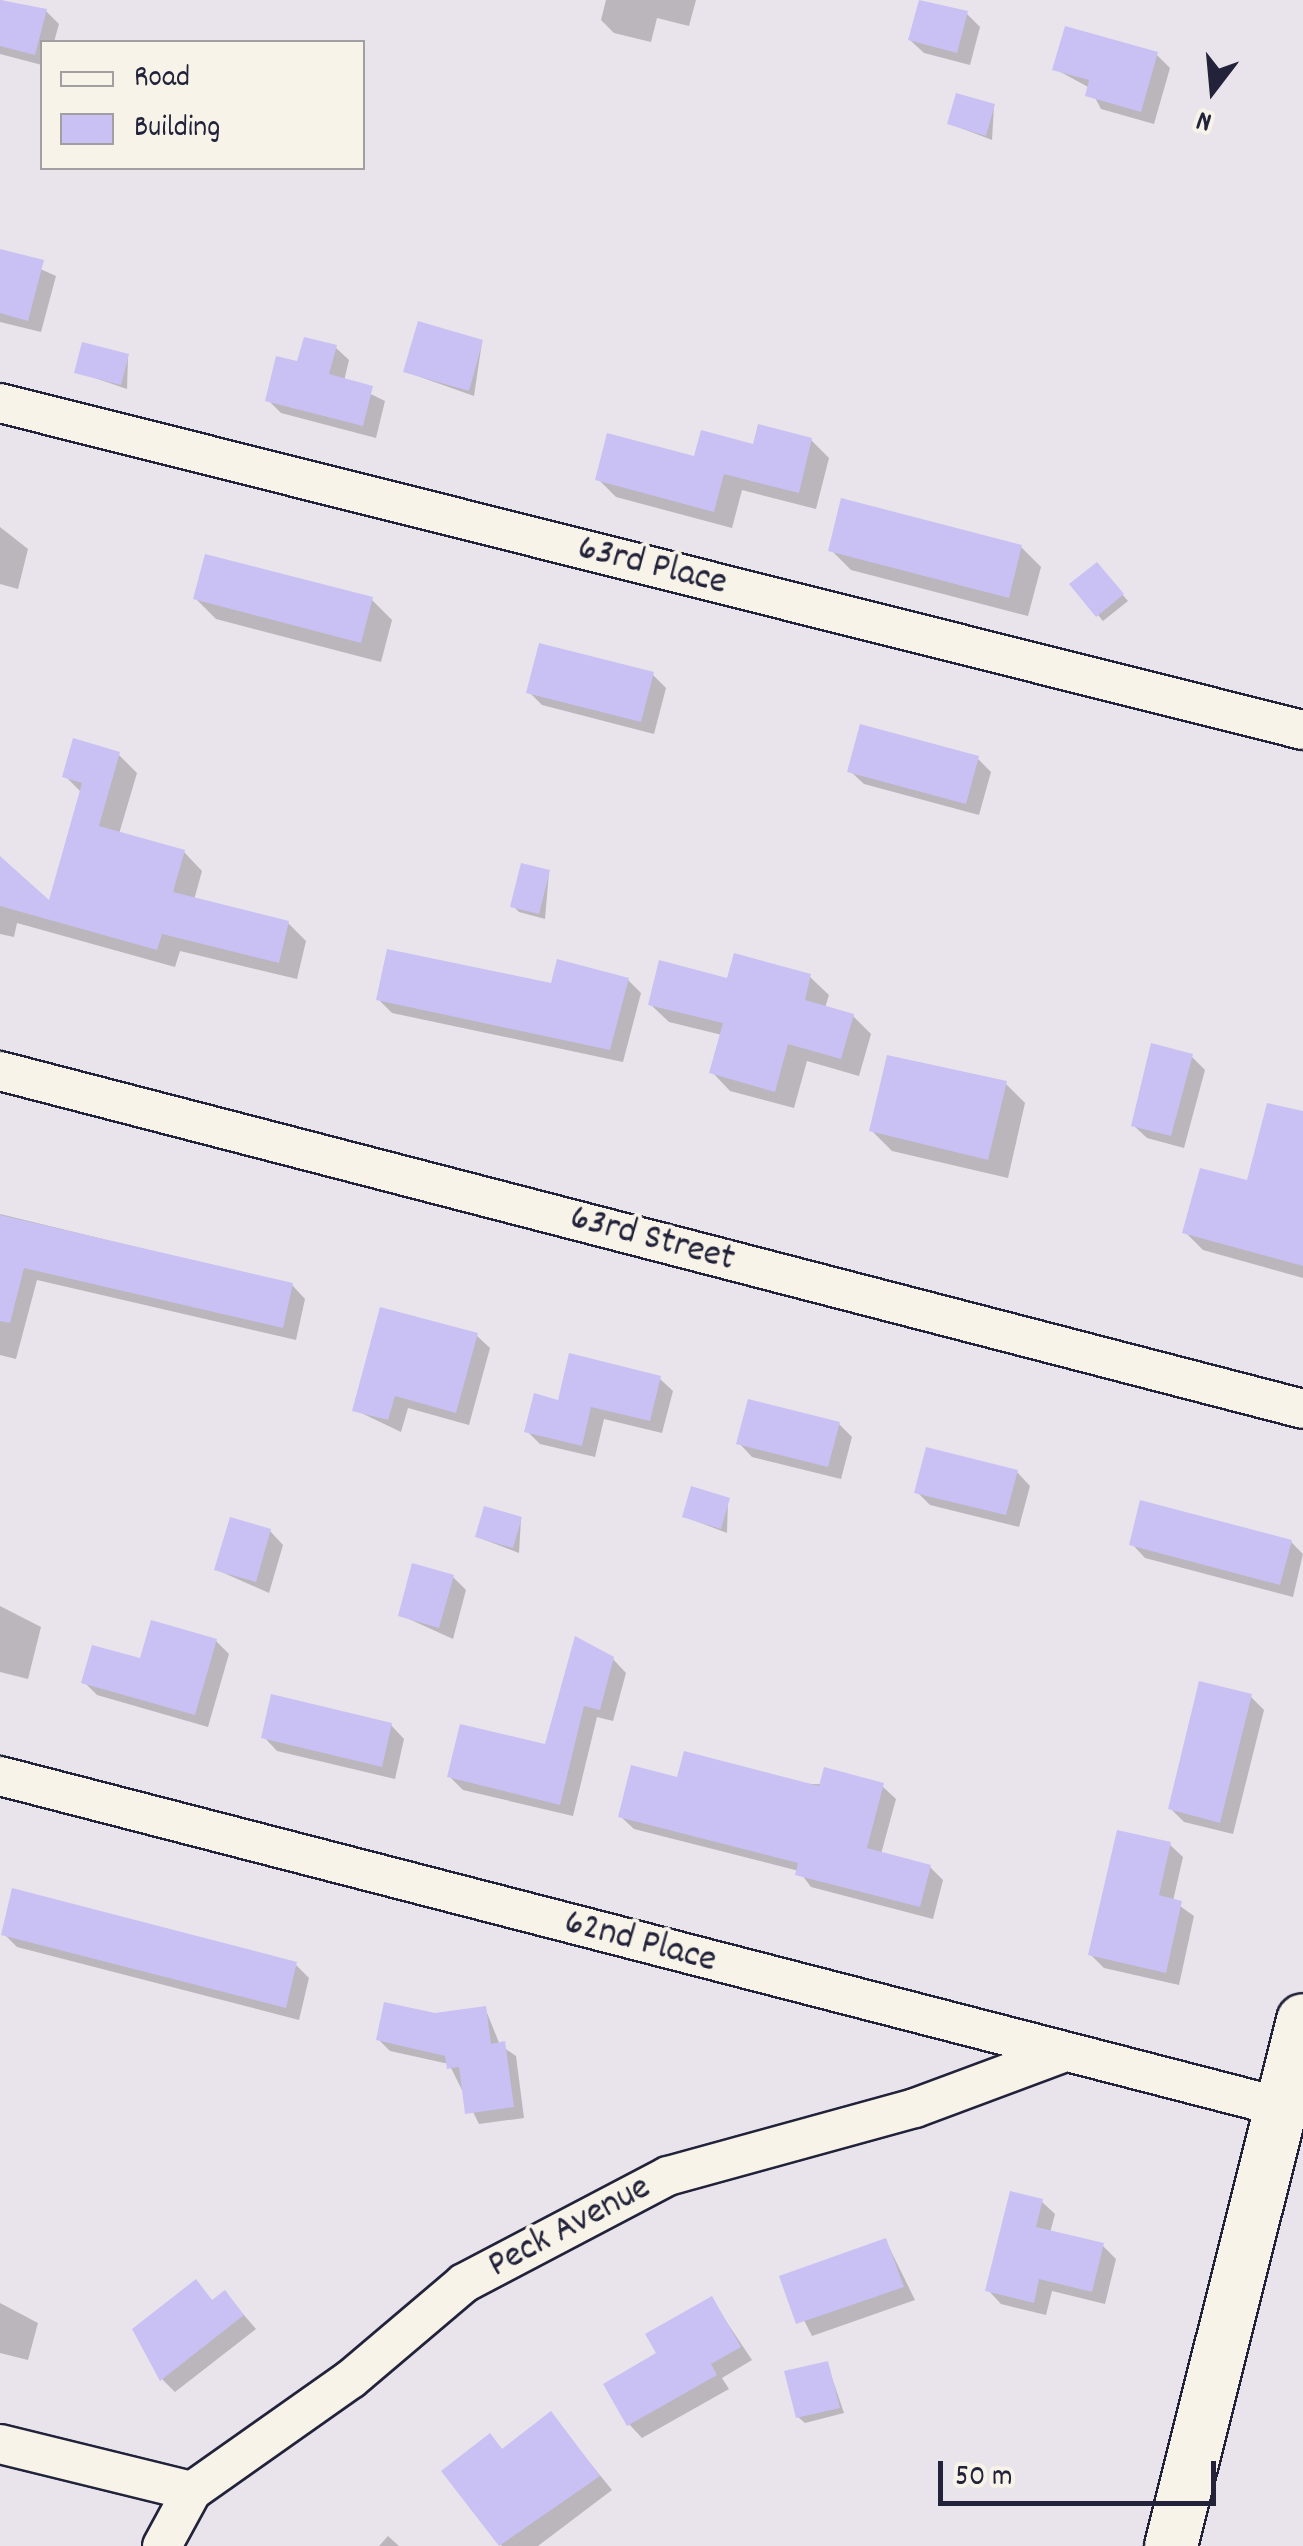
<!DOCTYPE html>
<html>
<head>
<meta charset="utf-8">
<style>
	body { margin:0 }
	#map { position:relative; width:1303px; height:2546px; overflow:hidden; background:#e9e4eb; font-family:Dekko,sans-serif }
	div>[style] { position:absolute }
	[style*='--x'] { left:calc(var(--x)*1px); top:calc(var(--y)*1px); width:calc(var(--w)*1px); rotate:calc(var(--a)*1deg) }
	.shadow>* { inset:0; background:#0003 }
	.building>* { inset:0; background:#c9c1f3 }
	.roads { filter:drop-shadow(2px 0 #22223b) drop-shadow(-2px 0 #22223b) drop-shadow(0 2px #22223b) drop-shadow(0 -2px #22223b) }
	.street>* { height:38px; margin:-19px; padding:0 19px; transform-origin:19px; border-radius:19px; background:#f7f3e8 }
	.secondary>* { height:52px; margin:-26px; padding:0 26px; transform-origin:26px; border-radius:26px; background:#f7f3e8 }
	span { translate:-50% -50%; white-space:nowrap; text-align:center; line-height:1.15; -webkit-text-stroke:8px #f7f3e8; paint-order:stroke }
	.street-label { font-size:38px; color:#22223b }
	.legend { position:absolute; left:40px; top:40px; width:325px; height:130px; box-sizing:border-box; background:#f7f3e8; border:2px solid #a29fa3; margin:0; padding:12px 18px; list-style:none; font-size:30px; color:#22223b }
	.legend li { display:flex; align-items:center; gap:20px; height:50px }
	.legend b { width:50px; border:2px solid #a29fa3 }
	.north { position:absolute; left:1163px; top:40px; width:100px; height:100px; -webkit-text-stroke:8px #f7f3e8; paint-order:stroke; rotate:196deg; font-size:28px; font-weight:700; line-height:40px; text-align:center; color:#22223b }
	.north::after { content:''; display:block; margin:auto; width:35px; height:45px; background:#22223b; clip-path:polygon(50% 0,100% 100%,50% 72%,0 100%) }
	.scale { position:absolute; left:938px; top:2461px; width:278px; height:45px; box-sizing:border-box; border:5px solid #22223b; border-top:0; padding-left:12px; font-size:30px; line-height:35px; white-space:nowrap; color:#22223b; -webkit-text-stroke:8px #f7f3e8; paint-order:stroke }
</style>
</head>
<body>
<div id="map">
	<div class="shadow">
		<i style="clip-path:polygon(0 0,46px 11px,59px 24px,54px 42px,42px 42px,42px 65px,0 54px)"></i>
		<i style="clip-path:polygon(606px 0,696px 0,689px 26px,657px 18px,651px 42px,614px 33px,601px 20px)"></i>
		<i style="clip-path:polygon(967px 14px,980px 27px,970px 65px,924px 53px,910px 40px)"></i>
		<i style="clip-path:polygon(1156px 54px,1170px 68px,1154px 124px,1101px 109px,1090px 88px,1055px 69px)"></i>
		<i style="clip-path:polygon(994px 106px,992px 140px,950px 124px)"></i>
		<i style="clip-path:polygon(0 251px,56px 276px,41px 332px,0 322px)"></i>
		<i style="clip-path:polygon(482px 342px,474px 396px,406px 372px)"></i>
		<i style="clip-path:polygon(335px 347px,349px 360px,344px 381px,385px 401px,376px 438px,281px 413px,268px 400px,299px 364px)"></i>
		<i style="clip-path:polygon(128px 357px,127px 389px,77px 372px)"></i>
		<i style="clip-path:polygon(811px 440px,829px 458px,816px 509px,742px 490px,732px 528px,616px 497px,598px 479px)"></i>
		<i style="clip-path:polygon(0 527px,28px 549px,18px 589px,0 584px)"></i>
		<i style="clip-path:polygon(1021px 547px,1041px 567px,1028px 616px,851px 570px,831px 550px)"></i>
		<i style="clip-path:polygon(1102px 571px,1128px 601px,1103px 621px,1098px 615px)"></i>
		<i style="clip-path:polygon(196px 599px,372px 600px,392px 620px,381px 662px,216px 619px)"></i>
		<i style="clip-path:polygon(652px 674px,666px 688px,654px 734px,542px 705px,529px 692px)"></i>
		<i style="clip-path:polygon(119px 755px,137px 773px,119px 834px,184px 852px,202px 871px,194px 900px,288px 923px,306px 941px,297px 979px,180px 951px,175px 967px,17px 923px,14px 937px,0 934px,0 859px,50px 904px,82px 793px,65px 776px)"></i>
		<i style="clip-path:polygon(978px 759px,991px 772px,979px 815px,864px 784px,850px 771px)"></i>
		<i style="clip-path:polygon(549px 872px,545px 919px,519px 912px,513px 906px)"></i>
		<i style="clip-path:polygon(810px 977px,829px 995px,825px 1008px,853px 1016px,871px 1034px,859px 1076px,807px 1061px,794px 1108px,730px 1091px,712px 1072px,722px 1035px,669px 1022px,650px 1004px)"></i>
		<i style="clip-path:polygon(628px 980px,641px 993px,623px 1062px,392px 1013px,379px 1000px)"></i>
		<i style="clip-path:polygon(1191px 1056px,1205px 1070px,1184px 1148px,1147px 1138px,1133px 1125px)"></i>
		<i style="clip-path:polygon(1005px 1083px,1025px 1103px,1008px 1178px,892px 1151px,872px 1131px)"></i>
		<i style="clip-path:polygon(1303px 1114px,1303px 1278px,1203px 1250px,1185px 1232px,1249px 1183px)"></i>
		<i style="clip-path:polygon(0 1214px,292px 1285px,305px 1299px,296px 1340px,37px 1280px,16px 1359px,0 1355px)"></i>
		<i style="clip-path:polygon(476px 1335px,490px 1348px,469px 1425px,408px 1408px,401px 1432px,355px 1410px)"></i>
		<i style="clip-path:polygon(659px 1378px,673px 1391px,662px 1433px,604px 1419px,595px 1457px,540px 1444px,527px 1431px,560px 1403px)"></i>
		<i style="clip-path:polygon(839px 1424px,852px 1437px,841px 1479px,752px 1457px,739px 1443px)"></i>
		<i style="clip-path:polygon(1017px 1472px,1030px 1486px,1019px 1527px,930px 1505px,917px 1492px)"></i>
		<i style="clip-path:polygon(728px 1500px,727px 1533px,685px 1517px)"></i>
		<i style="clip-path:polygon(521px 1519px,519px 1553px,477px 1537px)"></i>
		<i style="clip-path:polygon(270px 1531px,283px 1545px,269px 1593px,217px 1570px)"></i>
		<i style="clip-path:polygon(1291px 1542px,1303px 1554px,1293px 1597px,1145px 1558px,1132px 1544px)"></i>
		<i style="clip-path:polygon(453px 1577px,466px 1590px,453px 1639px,400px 1615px)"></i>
		<i style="clip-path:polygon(0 1606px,41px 1627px,28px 1679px,0 1672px)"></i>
		<i style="clip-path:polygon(216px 1641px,229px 1654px,208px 1727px,97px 1695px,84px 1682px)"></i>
		<i style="clip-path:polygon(613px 1659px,626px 1673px,613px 1721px,597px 1717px,573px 1816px,463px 1790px,450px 1777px,547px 1747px)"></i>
		<i style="clip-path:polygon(1251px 1697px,1264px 1710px,1233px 1834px,1184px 1822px,1171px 1809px)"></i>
		<i style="clip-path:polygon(391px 1725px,404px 1739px,395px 1779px,277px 1751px,264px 1737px)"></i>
		<i style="clip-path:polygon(679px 1780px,882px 1786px,896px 1799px,881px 1854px,930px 1867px,943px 1880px,933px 1919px,811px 1887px,799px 1871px,634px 1829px,620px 1816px)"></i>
		<i style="clip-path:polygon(1169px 1844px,1183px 1857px,1173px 1901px,1194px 1916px,1179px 1985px,1104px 1968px,1091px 1955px)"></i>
		<i style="clip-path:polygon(4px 1934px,295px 1964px,309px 1978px,299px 2020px,17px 1947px)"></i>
		<i style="clip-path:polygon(485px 2008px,500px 2045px,516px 2056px,524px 2118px,479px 2124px,449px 2064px,390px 2051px,378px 2039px,435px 2015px)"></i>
		<i style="clip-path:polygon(1041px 2201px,1055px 2214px,1050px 2233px,1103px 2246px,1116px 2259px,1105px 2304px,1052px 2291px,1046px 2315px,1001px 2304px,988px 2290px)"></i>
		<i style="clip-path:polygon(886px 2241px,915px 2300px,812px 2336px,782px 2277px)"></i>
		<i style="clip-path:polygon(196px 2283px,214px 2302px,225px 2293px,256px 2329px,175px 2392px,162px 2379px)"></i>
		<i style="clip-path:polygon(712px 2300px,752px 2360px,722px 2378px,729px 2389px,642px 2438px,629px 2424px,660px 2354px)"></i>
		<i style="clip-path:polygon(0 2303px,38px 2323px,28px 2360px,0 2353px)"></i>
		<i style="clip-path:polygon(827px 2363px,844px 2413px,805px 2423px,798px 2417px)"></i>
		<i style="clip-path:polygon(551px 2415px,612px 2490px,538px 2546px,502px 2546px,444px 2472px,490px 2436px,504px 2451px)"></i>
		<i style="clip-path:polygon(388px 2536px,399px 2546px,379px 2546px)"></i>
	</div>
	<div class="building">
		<i style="clip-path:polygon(0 0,47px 9px,35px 55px,0 46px)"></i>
		<i style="clip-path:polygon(919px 0,968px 11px,957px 53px,908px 40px)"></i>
		<i style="clip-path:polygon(1065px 26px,1158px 52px,1141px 112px,1085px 96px,1089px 80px,1052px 70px)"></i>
		<i style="clip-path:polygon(956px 93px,995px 104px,986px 136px,947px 124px)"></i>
		<i style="clip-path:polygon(0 249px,44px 260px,28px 321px,0 313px)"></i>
		<i style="clip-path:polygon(418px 321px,483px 340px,469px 391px,403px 372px)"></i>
		<i style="clip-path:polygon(304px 337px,337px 345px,329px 374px,373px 386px,363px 426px,265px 401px,276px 356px,297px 361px)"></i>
		<i style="clip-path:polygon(82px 342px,129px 354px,121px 385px,74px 373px)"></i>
		<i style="clip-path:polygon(758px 424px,812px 438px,799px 493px,724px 474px,714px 512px,595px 480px,607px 433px,694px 456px,701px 430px,753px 444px)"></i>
		<i style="clip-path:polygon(841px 498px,1022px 545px,1009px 598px,828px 551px)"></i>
		<i style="clip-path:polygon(205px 554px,373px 597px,361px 643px,193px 599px)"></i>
		<i style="clip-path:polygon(1097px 562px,1124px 594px,1096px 617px,1069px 584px)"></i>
		<i style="clip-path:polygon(539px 643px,654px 672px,641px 722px,526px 693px)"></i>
		<i style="clip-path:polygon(860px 724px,979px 756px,966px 804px,847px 772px)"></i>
		<i style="clip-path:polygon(73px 738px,120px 752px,99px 826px,185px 850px,173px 892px,289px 921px,279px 963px,162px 934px,157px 950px,0 906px,0 856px,49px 900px,82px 783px,62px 777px)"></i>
		<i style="clip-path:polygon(521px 863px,550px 870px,539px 914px,510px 907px)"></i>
		<i style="clip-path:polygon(387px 949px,551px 983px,557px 959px,629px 978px,610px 1050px,376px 1000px)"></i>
		<i style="clip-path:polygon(734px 953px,811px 974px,805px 1000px,854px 1014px,841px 1059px,788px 1044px,775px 1092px,709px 1073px,723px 1023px,648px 1005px,659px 960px,727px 978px)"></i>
		<i style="clip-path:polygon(1151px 1043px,1193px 1054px,1171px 1136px,1131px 1126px)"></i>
		<i style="clip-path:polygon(887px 1055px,1007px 1081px,988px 1160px,869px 1131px)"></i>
		<i style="clip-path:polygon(1267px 1103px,1303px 1111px,1303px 1266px,1182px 1233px,1200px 1168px,1247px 1180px)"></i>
		<i style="clip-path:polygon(0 1215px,293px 1283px,283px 1328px,24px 1268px,10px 1323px,0 1321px)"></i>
		<i style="clip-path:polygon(380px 1307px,478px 1333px,456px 1413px,395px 1396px,388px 1420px,352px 1411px)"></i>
		<i style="clip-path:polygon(569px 1353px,661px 1376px,650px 1421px,591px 1407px,582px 1446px,524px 1432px,534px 1393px,558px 1400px)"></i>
		<i style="clip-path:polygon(748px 1399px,840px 1422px,828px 1467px,736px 1444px)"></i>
		<i style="clip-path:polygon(926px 1447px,1018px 1470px,1006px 1515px,914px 1493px)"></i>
		<i style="clip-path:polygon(691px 1486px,730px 1498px,721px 1529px,682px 1517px)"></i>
		<i style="clip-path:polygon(1140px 1500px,1292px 1540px,1280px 1585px,1129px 1545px)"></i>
		<i style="clip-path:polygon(484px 1506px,522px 1517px,513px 1548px,475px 1537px)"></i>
		<i style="clip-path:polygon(230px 1517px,271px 1529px,256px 1582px,214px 1570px)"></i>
		<i style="clip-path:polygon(412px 1563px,454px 1575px,439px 1628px,398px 1616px)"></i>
		<i style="clip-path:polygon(151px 1620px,217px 1639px,195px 1715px,81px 1683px,92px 1645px,140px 1658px)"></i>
		<i style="clip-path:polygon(575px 1636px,614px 1657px,600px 1710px,584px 1706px,560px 1805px,447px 1777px,460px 1724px,545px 1744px)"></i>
		<i style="clip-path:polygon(1199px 1681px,1252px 1694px,1220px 1823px,1168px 1809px)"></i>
		<i style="clip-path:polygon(271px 1694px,392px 1723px,382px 1767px,261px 1738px)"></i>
		<i style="clip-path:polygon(684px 1751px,819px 1786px,824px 1767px,884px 1783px,867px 1848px,931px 1865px,920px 1907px,795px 1875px,798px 1863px,618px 1817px,631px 1765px,677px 1777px)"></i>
		<i style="clip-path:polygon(1117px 1830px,1171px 1842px,1159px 1895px,1182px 1901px,1166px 1973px,1088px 1955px)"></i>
		<i style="clip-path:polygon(12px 1888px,297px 1962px,286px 2008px,1px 1935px)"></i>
		<i style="clip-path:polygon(384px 2002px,435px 2013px,486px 2006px,491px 2044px,505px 2041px,514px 2107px,465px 2114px,459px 2067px,447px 2069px,445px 2056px,376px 2040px)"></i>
		<i style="clip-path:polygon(1010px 2191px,1043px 2199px,1036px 2227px,1104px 2243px,1092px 2292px,1039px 2279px,1034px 2303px,985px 2291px)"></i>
		<i style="clip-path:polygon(886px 2238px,904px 2287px,796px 2324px,779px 2276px)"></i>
		<i style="clip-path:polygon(196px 2279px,212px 2300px,225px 2290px,244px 2315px,160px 2381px,132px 2329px)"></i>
		<i style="clip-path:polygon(712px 2296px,741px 2347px,711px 2364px,717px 2375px,627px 2426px,603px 2384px,656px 2353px,645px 2334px)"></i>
		<i style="clip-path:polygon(828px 2361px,840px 2408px,796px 2418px,784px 2371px)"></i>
		<i style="clip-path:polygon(551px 2411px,600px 2476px,499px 2546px,441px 2471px,490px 2433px,502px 2449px)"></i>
	</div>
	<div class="roads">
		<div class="street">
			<i style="--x:0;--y:403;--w:1343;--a:14.09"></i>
			<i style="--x:0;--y:1071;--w:1346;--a:14.54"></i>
			<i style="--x:0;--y:1776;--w:1323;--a:14.49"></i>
			<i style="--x:0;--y:2444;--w:198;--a:13.8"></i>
			<i style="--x:162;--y:2546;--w:63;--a:-61.4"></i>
			<i style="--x:192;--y:2491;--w:194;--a:-35.2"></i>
			<i style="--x:351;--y:2379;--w:148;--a:-40.3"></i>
			<i style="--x:464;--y:2283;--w:230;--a:-27.7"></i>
			<i style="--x:668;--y:2176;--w:256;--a:-15.4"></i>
			<i style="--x:915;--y:2108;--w:158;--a:-20.4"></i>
		</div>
		<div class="secondary">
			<i style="--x:1171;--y:2546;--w:542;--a:-75.91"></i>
		</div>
	</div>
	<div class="street-label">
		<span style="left:652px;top:567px;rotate:14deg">63rd Place</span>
		<span style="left:652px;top:1240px;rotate:15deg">63rd Street</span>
		<span style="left:640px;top:1943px;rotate:15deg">62nd Place</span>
		<span style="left:570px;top:2228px;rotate:-28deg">Peck Avenue</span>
	</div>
	<ul class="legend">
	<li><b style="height:12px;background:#f7f3e8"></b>Road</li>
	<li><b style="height:28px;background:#c9c1f3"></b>Building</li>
	</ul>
	<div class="north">N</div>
	<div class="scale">50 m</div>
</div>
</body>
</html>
